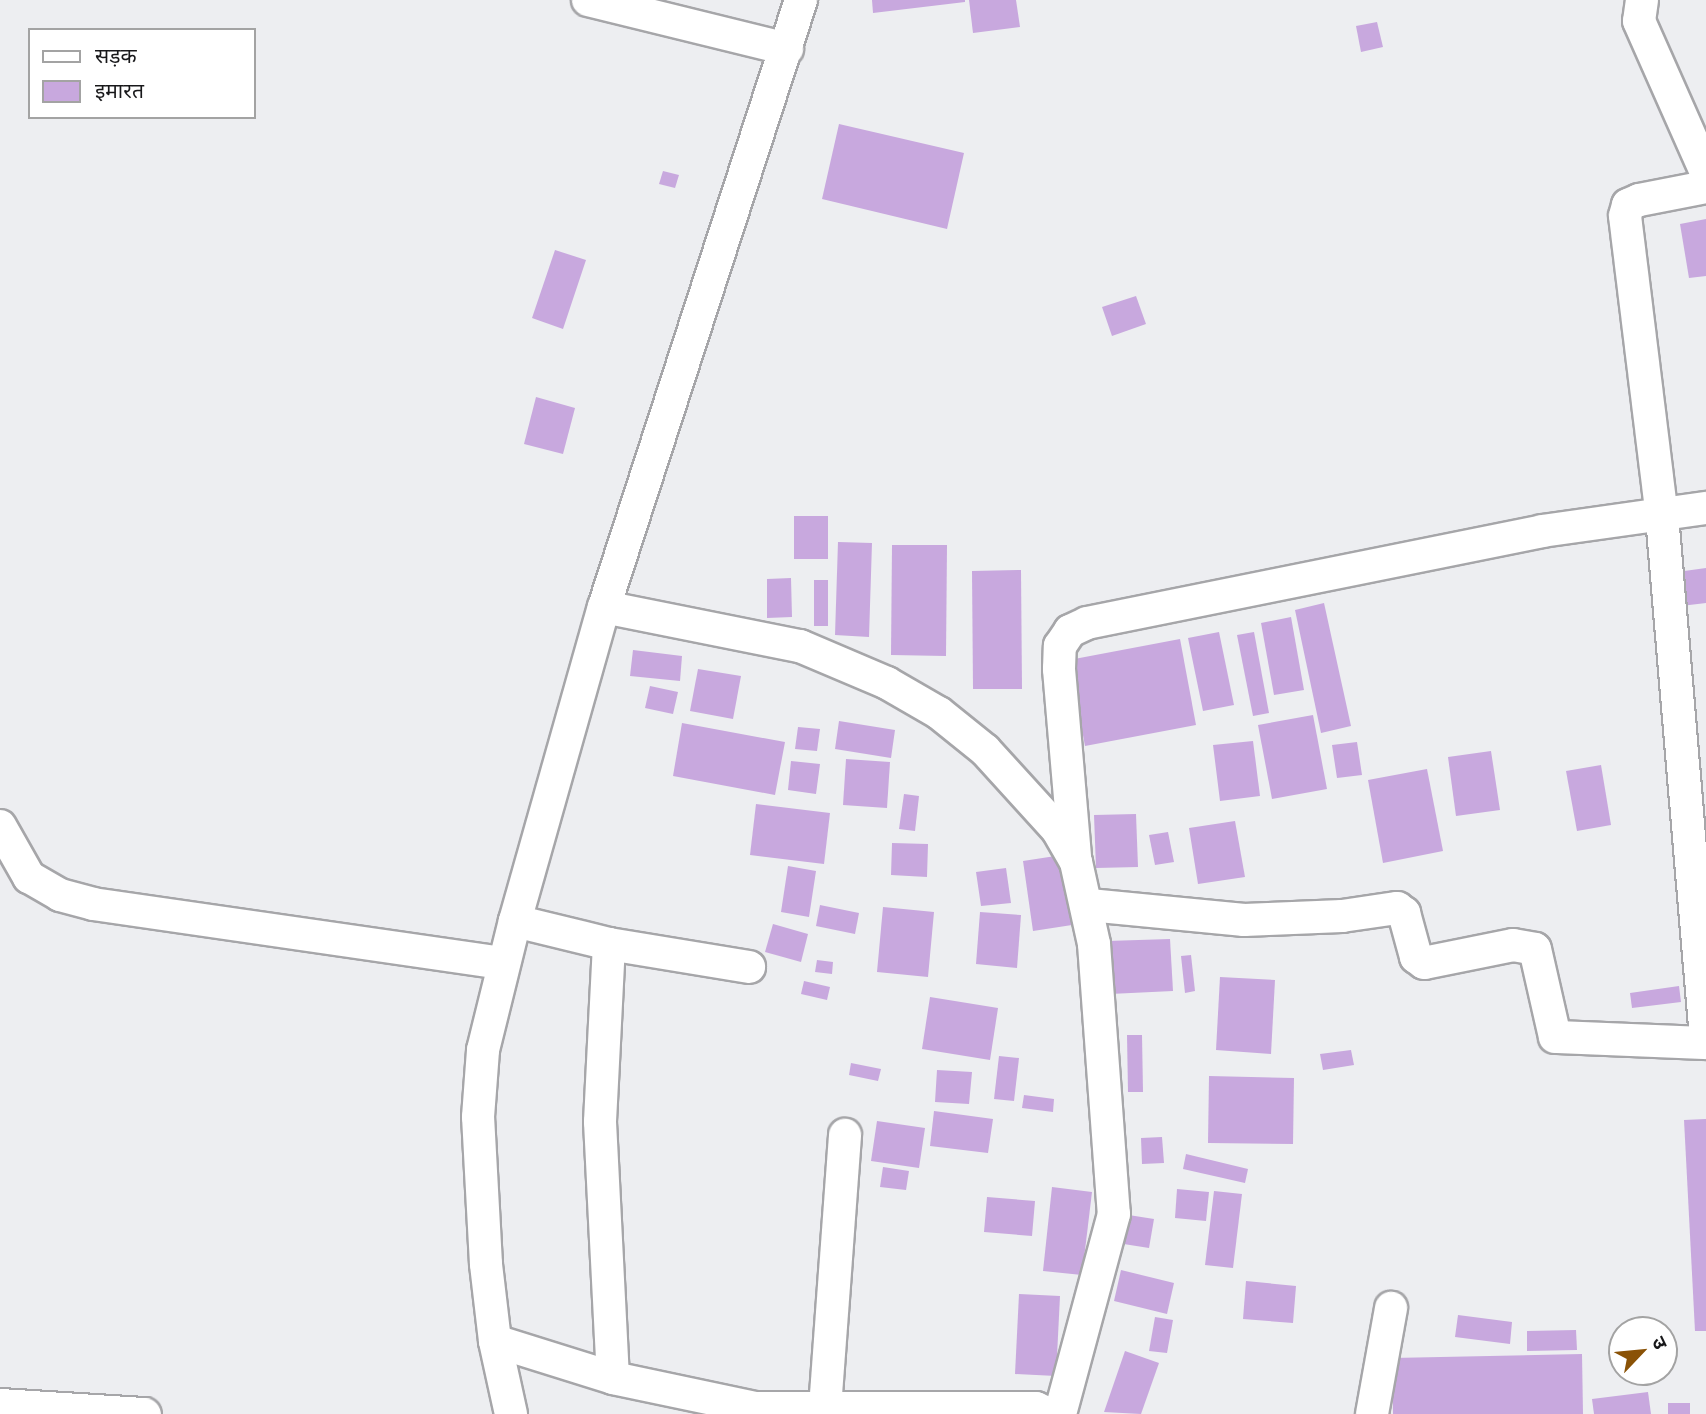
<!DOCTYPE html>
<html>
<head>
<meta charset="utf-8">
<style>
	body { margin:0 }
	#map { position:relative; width:1706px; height:1414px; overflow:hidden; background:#edeef1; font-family:"Open Sans","Noto Sans Devanagari",sans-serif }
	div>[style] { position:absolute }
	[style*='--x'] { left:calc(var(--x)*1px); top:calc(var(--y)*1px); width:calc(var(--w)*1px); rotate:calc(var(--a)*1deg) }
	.building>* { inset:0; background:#c8a8de }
	.roads { filter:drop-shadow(2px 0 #a6a6a9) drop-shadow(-2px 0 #a6a6a9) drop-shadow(0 2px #a6a6a9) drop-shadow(0 -2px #a6a6a9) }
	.minor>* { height:32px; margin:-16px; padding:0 16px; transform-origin:16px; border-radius:16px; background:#fff }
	span { translate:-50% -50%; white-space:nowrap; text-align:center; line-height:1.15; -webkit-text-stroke:7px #fff; paint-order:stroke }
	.legend { position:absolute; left:28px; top:28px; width:228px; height:91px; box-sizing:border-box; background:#fff; border:2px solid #a3a3a3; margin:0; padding:9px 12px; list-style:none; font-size:21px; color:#18181a }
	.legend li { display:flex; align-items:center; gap:14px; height:35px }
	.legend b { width:35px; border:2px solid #a3a3a3 }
	.north { position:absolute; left:1608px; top:1316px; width:70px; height:70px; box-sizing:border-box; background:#fff; border:2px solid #a3a3a3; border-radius:50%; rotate:64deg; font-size:19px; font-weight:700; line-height:28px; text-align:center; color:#18181a }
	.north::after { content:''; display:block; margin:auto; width:24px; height:32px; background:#8a5206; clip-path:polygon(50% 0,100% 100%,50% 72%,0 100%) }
</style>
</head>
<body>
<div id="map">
	<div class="building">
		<i style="clip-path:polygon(872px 0,965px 0,965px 2px,873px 13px)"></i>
		<i style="clip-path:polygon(969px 0,1016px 0,1020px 27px,973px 33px)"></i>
		<i style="clip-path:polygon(1377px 22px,1383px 47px,1361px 52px,1356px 26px)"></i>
		<i style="clip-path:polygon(839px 124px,964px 153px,947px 229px,822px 199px)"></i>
		<i style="clip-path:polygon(663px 171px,679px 175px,675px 188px,659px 184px)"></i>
		<i style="clip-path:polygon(1706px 219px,1706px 276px,1689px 278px,1680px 224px)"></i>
		<i style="clip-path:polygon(555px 250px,586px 260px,563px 329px,532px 318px)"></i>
		<i style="clip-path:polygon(1136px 296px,1146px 324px,1112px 336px,1102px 307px)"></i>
		<i style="clip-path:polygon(536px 397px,575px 408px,563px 454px,524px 444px)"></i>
		<i style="clip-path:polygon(794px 516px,828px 516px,828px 559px,794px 559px)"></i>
		<i style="clip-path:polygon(838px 542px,872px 543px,869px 637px,835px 635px)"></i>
		<i style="clip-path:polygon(892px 545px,947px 545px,946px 656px,891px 655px)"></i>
		<i style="clip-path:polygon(1706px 568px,1706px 603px,1681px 606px,1677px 572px)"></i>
		<i style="clip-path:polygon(1021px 570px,1022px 689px,973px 689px,972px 571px)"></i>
		<i style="clip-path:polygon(791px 578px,792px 617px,767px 618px,767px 579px)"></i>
		<i style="clip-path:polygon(814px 580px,828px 580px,828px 626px,814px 626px)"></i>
		<i style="clip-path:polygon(1324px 603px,1351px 726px,1321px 733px,1295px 610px)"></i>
		<i style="clip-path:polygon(1291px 617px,1304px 690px,1274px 695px,1261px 623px)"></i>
		<i style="clip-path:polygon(1219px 632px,1234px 705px,1203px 711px,1188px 638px)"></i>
		<i style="clip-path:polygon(1254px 632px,1269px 713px,1253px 716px,1237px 635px)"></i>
		<i style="clip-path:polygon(1180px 639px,1196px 725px,1085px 746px,1069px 660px)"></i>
		<i style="clip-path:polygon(633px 650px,682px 656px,680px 681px,630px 676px)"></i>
		<i style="clip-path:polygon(698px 669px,741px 676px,733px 719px,690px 711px)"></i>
		<i style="clip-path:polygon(650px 686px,678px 692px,673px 714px,645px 708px)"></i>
		<i style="clip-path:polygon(1313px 715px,1327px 789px,1272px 799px,1258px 725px)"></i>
		<i style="clip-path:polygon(839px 721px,895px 730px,891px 758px,835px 749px)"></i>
		<i style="clip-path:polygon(682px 723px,785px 742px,775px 795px,673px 776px)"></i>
		<i style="clip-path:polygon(798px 727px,820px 729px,817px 751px,795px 749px)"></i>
		<i style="clip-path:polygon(1253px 741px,1260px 796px,1220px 801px,1213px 745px)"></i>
		<i style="clip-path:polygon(1357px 742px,1362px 775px,1337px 778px,1332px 745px)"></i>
		<i style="clip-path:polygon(1491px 751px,1500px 810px,1456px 816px,1448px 757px)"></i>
		<i style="clip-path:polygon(846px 759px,890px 762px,887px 808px,843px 805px)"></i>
		<i style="clip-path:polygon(791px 761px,820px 764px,816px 794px,788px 790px)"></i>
		<i style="clip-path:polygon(1601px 765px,1611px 825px,1577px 831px,1566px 771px)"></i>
		<i style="clip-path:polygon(1427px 769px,1443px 851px,1383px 863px,1368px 780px)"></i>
		<i style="clip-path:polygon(904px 794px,919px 796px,915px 831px,899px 829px)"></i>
		<i style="clip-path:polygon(756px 804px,830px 813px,824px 864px,750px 855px)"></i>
		<i style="clip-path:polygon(1136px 814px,1138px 867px,1096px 868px,1094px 815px)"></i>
		<i style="clip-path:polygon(1235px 821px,1245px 877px,1198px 884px,1189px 828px)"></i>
		<i style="clip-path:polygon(1168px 832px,1174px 862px,1155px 865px,1149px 835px)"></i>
		<i style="clip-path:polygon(892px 843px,928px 844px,927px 877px,891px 875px)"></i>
		<i style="clip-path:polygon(1062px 855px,1072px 925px,1033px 931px,1023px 861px)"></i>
		<i style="clip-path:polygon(788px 866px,816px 871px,809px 917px,781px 912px)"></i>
		<i style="clip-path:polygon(1006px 868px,1011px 903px,981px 906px,976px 872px)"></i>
		<i style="clip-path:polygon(820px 905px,859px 913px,855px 934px,816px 926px)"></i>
		<i style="clip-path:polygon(883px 907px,934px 912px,928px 977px,877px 972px)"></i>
		<i style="clip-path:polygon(980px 912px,1021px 915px,1017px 968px,976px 964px)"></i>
		<i style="clip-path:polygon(773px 924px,808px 934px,801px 962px,765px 952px)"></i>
		<i style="clip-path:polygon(1170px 939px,1173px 991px,1110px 994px,1107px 941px)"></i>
		<i style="clip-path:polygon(1191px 955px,1195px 991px,1185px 993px,1181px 956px)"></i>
		<i style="clip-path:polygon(817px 960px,833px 962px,832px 974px,815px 972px)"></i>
		<i style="clip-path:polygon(1220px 977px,1275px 980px,1271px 1054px,1216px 1050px)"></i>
		<i style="clip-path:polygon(804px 981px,830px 987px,827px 1000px,801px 994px)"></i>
		<i style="clip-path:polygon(1679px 986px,1681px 1002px,1632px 1008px,1630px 993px)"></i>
		<i style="clip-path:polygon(930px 997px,998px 1008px,990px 1060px,922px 1049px)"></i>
		<i style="clip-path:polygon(1127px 1035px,1142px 1035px,1143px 1092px,1128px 1092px)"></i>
		<i style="clip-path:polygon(1351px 1050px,1354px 1065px,1323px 1070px,1320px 1054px)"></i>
		<i style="clip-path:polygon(999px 1056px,1019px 1058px,1014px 1101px,994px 1099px)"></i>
		<i style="clip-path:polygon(851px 1063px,881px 1069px,878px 1081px,849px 1075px)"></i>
		<i style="clip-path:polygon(937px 1070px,972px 1072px,969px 1104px,935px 1102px)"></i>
		<i style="clip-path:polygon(1209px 1076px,1294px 1078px,1293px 1144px,1208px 1143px)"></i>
		<i style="clip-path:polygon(1024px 1095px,1054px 1099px,1053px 1112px,1022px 1108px)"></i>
		<i style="clip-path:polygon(934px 1111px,993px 1119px,988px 1153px,930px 1146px)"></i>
		<i style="clip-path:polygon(1706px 1119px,1706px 1331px,1695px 1331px,1684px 1120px)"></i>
		<i style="clip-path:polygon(877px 1121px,925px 1128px,919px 1168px,871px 1161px)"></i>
		<i style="clip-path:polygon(1162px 1137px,1164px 1163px,1142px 1164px,1141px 1138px)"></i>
		<i style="clip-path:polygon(1186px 1154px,1248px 1169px,1245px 1183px,1183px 1169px)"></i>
		<i style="clip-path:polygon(883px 1167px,909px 1171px,906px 1190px,880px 1187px)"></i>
		<i style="clip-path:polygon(1052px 1187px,1092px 1192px,1082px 1275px,1043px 1271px)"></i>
		<i style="clip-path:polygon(1177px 1189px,1209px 1192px,1206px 1221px,1175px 1218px)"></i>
		<i style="clip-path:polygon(1214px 1191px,1242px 1194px,1233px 1268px,1205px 1265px)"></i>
		<i style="clip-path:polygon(987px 1197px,1035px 1201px,1032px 1236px,984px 1232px)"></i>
		<i style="clip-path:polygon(1116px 1213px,1154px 1219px,1149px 1248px,1111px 1242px)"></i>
		<i style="clip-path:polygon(1121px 1270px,1174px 1283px,1167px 1314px,1114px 1301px)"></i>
		<i style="clip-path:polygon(1246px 1281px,1296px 1286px,1293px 1323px,1243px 1319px)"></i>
		<i style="clip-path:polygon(1019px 1294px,1060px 1296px,1056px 1376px,1015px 1374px)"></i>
		<i style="clip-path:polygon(1458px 1315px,1512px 1322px,1510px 1344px,1455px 1337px)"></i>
		<i style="clip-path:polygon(1155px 1317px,1173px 1320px,1167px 1353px,1149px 1351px)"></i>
		<i style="clip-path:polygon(1576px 1330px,1577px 1350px,1527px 1351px,1527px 1331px)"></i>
		<i style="clip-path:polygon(1125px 1351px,1159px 1363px,1141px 1414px,1104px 1412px)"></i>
		<i style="clip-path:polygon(1582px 1354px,1583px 1414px,1393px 1414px,1392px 1358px)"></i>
		<i style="clip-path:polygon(1648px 1392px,1651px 1414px,1594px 1414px,1592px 1399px)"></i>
		<i style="clip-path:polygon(1668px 1403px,1690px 1403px,1690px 1414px,1668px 1414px)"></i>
	</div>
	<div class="roads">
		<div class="minor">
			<i style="--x:588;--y:0;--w:205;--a:13.8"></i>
			<i style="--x:1642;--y:0;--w:21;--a:98"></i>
			<i style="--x:1639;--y:21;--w:165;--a:66.1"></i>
			<i style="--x:1706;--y:187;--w:68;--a:169"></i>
			<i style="--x:1639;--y:200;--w:12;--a:156"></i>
			<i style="--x:1628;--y:205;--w:11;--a:105"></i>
			<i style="--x:1625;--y:216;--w:302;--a:83"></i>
			<i style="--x:1662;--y:516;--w:524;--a:85.18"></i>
			<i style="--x:604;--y:607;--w:200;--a:11.3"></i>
			<i style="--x:800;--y:646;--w:95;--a:23"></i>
			<i style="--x:887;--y:683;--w:60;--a:30"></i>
			<i style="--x:939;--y:713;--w:59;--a:38.8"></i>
			<i style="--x:985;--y:750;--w:107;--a:47.7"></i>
			<i style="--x:1057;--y:829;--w:38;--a:60"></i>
			<i style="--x:1076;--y:862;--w:84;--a:77.6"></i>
			<i style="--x:1094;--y:944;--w:271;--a:85.8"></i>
			<i style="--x:1114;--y:1214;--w:207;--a:105.1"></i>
			<i style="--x:0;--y:826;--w:59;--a:60.4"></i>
			<i style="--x:29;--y:877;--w:36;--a:30"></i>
			<i style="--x:60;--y:895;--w:34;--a:15"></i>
			<i style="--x:93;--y:904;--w:414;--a:8.2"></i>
			<i style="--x:1075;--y:856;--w:188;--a:-94.9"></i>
			<i style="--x:1059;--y:669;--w:23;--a:-88"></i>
			<i style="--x:1060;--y:646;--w:18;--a:-56"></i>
			<i style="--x:1070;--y:631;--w:19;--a:-25"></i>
			<i style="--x:1087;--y:623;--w:464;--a:-11.4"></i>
			<i style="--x:1542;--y:531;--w:166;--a:-8"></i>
			<i style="--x:1089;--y:905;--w:156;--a:5.5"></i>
			<i style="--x:1244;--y:920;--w:98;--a:-2.3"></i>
			<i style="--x:1342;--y:916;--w:56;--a:-8.3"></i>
			<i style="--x:1397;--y:908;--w:9;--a:36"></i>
			<i style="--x:1404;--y:913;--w:46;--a:74.7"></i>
			<i style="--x:1416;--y:957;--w:10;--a:37"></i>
			<i style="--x:1424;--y:963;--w:91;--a:-11.4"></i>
			<i style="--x:1513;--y:945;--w:22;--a:10"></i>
			<i style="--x:1535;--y:949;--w:90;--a:77.2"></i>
			<i style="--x:1555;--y:1037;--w:151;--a:2.3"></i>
			<i style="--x:515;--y:921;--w:97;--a:13.7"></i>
			<i style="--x:609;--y:944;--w:142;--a:9.3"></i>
			<i style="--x:609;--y:944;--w:178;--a:92.9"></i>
			<i style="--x:600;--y:1122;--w:256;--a:87.1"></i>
			<i style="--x:495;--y:1341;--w:124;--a:17.4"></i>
			<i style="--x:613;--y:1378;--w:145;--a:11.9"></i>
			<i style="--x:755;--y:1408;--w:281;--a:0"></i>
			<i style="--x:1036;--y:1408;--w:14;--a:25"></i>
			<i style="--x:0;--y:1405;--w:145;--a:3.6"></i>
			<i style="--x:825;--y:1408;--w:274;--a:-85.8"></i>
			<i style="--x:511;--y:1414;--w:75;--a:-102.4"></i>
			<i style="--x:495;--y:1341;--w:78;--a:-96.7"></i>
			<i style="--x:486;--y:1264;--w:147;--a:-93.1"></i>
			<i style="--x:478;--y:1117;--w:67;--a:-85.7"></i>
			<i style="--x:483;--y:1050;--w:133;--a:-76.1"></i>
			<i style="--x:515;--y:921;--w:326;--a:-74.2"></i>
			<i style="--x:604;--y:607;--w:638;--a:-72.02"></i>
			<i style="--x:1372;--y:1414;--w:108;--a:-79.8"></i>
		</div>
	</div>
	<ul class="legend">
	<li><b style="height:9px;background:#fff"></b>सड़क</li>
	<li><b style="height:19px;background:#c8a8de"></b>इमारत</li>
	</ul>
	<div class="north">उ</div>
</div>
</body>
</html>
